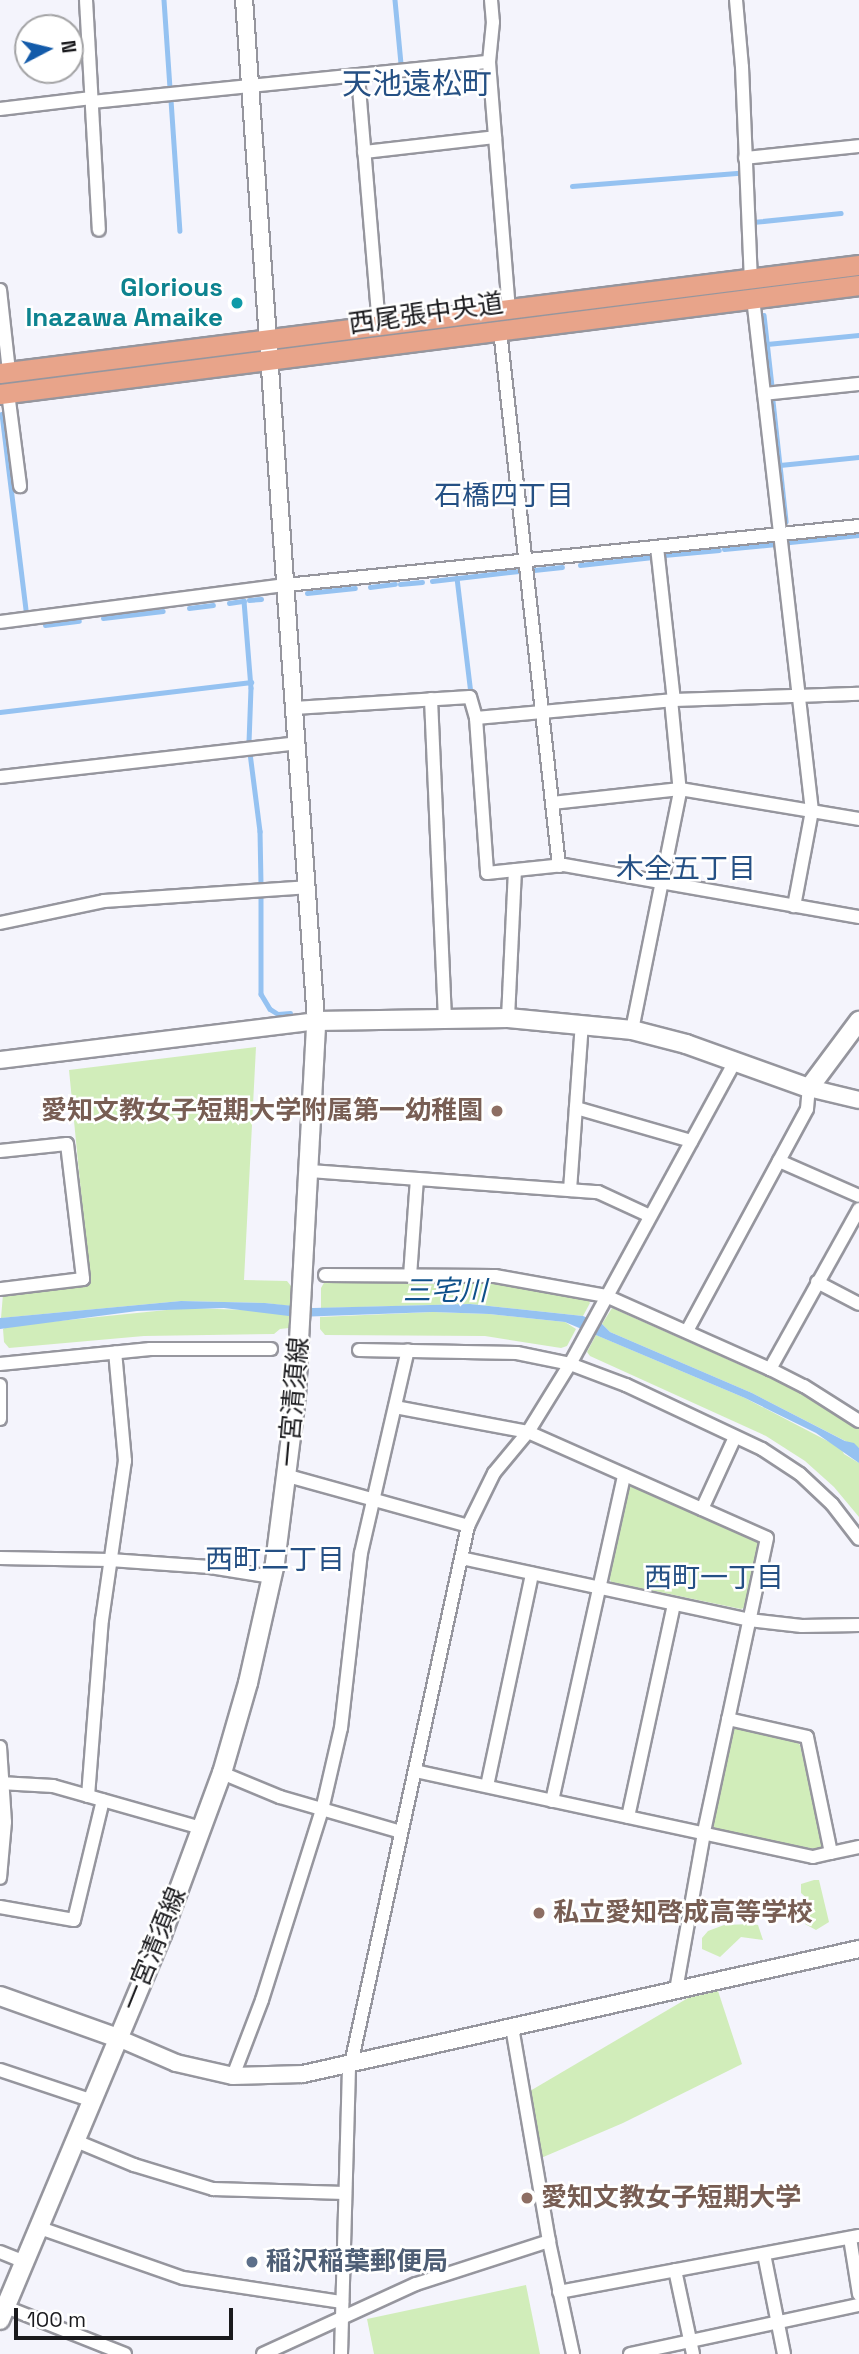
<!DOCTYPE html>
<html>
<head>
<meta charset="utf-8">
<style>
	body { margin:0 }
	#map { position:relative; width:859px; height:2354px; overflow:hidden; background:#f4f4fc; font-family:"Space Grotesk","Noto Sans JP",sans-serif }
	div>[style] { position:absolute }
	[style*='--x'] { left:calc(var(--x)*1px); top:calc(var(--y)*1px); width:calc(var(--w)*1px); rotate:calc(var(--a)*1deg) }
	.green>* { inset:0; background:#d1edba }
	.water>* { inset:0; background:#95c2f1 }
	.stream>* { height:4.5px; margin:-2.25px; padding:0 2.25px; transform-origin:2.25px; border-radius:2.25px; background:#95c2f1 }
	.roads { filter:drop-shadow(2px 0 #96969e) drop-shadow(-2px 0 #96969e) drop-shadow(0 2px #96969e) drop-shadow(0 -2px #96969e) }
	.minor>* { height:12px; margin:-6px; padding:0 6px; transform-origin:6px; border-radius:6px; background:#fff }
	.tertiary>* { height:16px; margin:-8px; padding:0 8px; transform-origin:8px; border-radius:8px; background:#fff }
	.secondary>* { height:18px; margin:-9px; padding:0 9px; transform-origin:9px; border-radius:9px; background:#fff }
	.primary>* { height:19px; margin:-9.5px; padding:0 9.5px; transform-origin:9.5px; border-radius:9.5px; background:#e8a48a }
	.dots>* { width:19px; height:19px; translate:-50% -50%; box-sizing:border-box; border:4px solid #fff; border-radius:50% }
	span { translate:-50% -50%; white-space:nowrap; text-align:center; line-height:1.15; -webkit-text-stroke:5px #fff; paint-order:stroke }
	.culture-label { font-size:26px; color:#0d838f; font-weight:700 }
	.right { translate:-100% -50%; text-align:right }
	.street-label { font-size:26px; color:#1a1a1d }
	.education-label { font-size:26px; color:#785e54; font-weight:700 }
	.left { translate:0 -50%; text-align:left }
	.service-label { font-size:26px; color:#4e5e75; font-weight:700 }
	.neighbourhood-label { font-size:28px; color:#255084 }
	.water-label { font-size:28px; color:#0f518a; font-style:italic }
	.quarter-label { font-size:30px; color:#255084 }
	.north { position:absolute; left:14px; top:14px; width:70px; height:70px; box-sizing:border-box; background:#fff; border:2px solid #a3a3a5; border-radius:50%; rotate:83deg; font-size:19px; font-weight:700; line-height:28px; text-align:center; color:#1a1a1d }
	.north::after { content:''; display:block; margin:auto; width:24px; height:32px; background:#135baa; clip-path:polygon(50% 0,100% 100%,50% 72%,0 100%) }
	.scale { position:absolute; left:14px; top:2308px; width:219px; height:32px; box-sizing:border-box; border:4px solid #1a1a1d; border-top:0; padding-left:9px; font-size:21px; line-height:24px; white-space:nowrap; color:#1a1a1d; -webkit-text-stroke:5px #fff; paint-order:stroke }
</style>
</head>
<body>
<div id="map">
	<div class="green">
		<i style="clip-path:polygon(256px 1047px,244px 1280px,287px 1281px,291px 1286px,290px 1306px,265px 1303px,181px 1301px,1px 1318px,3px 1294px,90px 1284px,69px 1070px)"></i>
		<i style="clip-path:polygon(325px 1281px,516px 1283px,587px 1298px,590px 1303px,583px 1316px,470px 1304px,321px 1308px,321px 1288px)"></i>
		<i style="clip-path:polygon(186px 1308px,275px 1311px,289px 1315px,289px 1328px,280px 1329px,274px 1334px,144px 1336px,9px 1348px,4px 1342px,3px 1329px,9px 1326px)"></i>
		<i style="clip-path:polygon(612px 1308px,808px 1395px,859px 1427px,859px 1448px,752px 1393px,610px 1332px,602px 1324px)"></i>
		<i style="clip-path:polygon(433px 1312px,489px 1314px,565px 1322px,576px 1329px,567px 1346px,561px 1348px,485px 1336px,325px 1335px,320px 1329px,320px 1317px)"></i>
		<i style="clip-path:polygon(596px 1335px,745px 1398px,841px 1448px,844px 1454px,859px 1463px,859px 1517px,834px 1487px,805px 1461px,766px 1436px,590px 1356px,587px 1352px)"></i>
		<i style="clip-path:polygon(634px 1485px,756px 1540px,759px 1546px,746px 1607px,741px 1609px,611px 1582px,609px 1577px,627px 1489px)"></i>
		<i style="clip-path:polygon(738px 1727px,796px 1741px,800px 1745px,823px 1845px,820px 1850px,716px 1830px,712px 1823px,732px 1731px)"></i>
		<i style="clip-path:polygon(814px 1880px,819px 1880px,829px 1922px,816px 1930px,805px 1924px,811px 1911px,811px 1902px,801px 1893px,801px 1884px)"></i>
		<i style="clip-path:polygon(752px 1924px,758px 1925px,763px 1940px,741px 1937px,720px 1957px,702px 1949px,702px 1938px,708px 1931px,724px 1925px)"></i>
		<i style="clip-path:polygon(718px 1991px,742px 2064px,623px 2123px,541px 2158px,530px 2091px,688px 1998px)"></i>
		<i style="clip-path:polygon(526px 2285px,540px 2354px,374px 2354px,367px 2319px)"></i>
	</div>
	<div class="water">
		<i style="clip-path:polygon(181px 1301px,265px 1303px,313px 1308px,470px 1304px,583px 1316px,602px 1324px,610px 1332px,752px 1393px,845px 1441px,854px 1443px,859px 1448px,859px 1463px,816px 1433px,745px 1398px,565px 1322px,489px 1314px,433px 1312px,297px 1317px,224px 1308px,137px 1311px,0 1329px,0 1318px)"></i>
	</div>
	<div class="stream">
		<i style="--x:164;--y:0;--w:87;--a:86.1"></i>
		<i style="--x:395;--y:0;--w:63;--a:84.6"></i>
		<i style="--x:171;--y:100;--w:131;--a:86.1"></i>
		<i style="--x:572;--y:186;--w:168;--a:-4.5"></i>
		<i style="--x:753;--y:222;--w:88;--a:-5.8"></i>
		<i style="--x:764;--y:315;--w:71;--a:83.6"></i>
		<i style="--x:767;--y:344;--w:92;--a:-5.6"></i>
		<i style="--x:773;--y:401;--w:121;--a:83.8"></i>
		<i style="--x:2;--y:414;--w:197;--a:83"></i>
		<i style="--x:780;--y:465;--w:79;--a:-5.8"></i>
		<i style="--x:790;--y:542;--w:69;--a:-5.8"></i>
		<i style="--x:724;--y:549;--w:52;--a:-5.5"></i>
		<i style="--x:664;--y:555;--w:55;--a:-5.2"></i>
		<i style="--x:580;--y:565;--w:73;--a:-6.3"></i>
		<i style="--x:534;--y:570;--w:28;--a:-6"></i>
		<i style="--x:457;--y:578;--w:116;--a:83.1"></i>
		<i style="--x:432;--y:581;--w:87;--a:-6.6"></i>
		<i style="--x:400;--y:584;--w:22;--a:-5"></i>
		<i style="--x:370;--y:587;--w:25;--a:-7"></i>
		<i style="--x:307;--y:593;--w:48;--a:-5.9"></i>
		<i style="--x:249;--y:600;--w:12;--a:-5"></i>
		<i style="--x:244;--y:601;--w:87;--a:85.4"></i>
		<i style="--x:251;--y:688;--w:54;--a:92.1"></i>
		<i style="--x:229;--y:603;--w:15;--a:-8"></i>
		<i style="--x:189;--y:608;--w:24;--a:-7"></i>
		<i style="--x:103;--y:618;--w:60;--a:-6.7"></i>
		<i style="--x:45;--y:625;--w:34;--a:-7"></i>
		<i style="--x:0;--y:712;--w:253;--a:-6.8"></i>
		<i style="--x:250;--y:753;--w:79;--a:82.7"></i>
		<i style="--x:260;--y:831;--w:52;--a:88.9"></i>
		<i style="--x:261;--y:896;--w:98;--a:90"></i>
		<i style="--x:261;--y:994;--w:17;--a:59"></i>
		<i style="--x:270;--y:1009;--w:9;--a:32"></i>
		<i style="--x:278;--y:1014;--w:12;--a:-5"></i>
	</div>
	<div class="roads">
		<div class="minor">
			<i style="--x:86;--y:0;--w:230;--a:86.8"></i>
			<i style="--x:491;--y:0;--w:22;--a:85"></i>
			<i style="--x:493;--y:22;--w:40;--a:95.7"></i>
			<i style="--x:489;--y:62;--w:247;--a:85.4"></i>
			<i style="--x:736;--y:0;--w:67;--a:84.9"></i>
			<i style="--x:742;--y:67;--w:212;--a:87.6"></i>
			<i style="--x:358;--y:76;--w:249;--a:85.2"></i>
			<i style="--x:92;--y:102;--w:399;--a:-5.8"></i>
			<i style="--x:0;--y:109;--w:92;--a:-6.9"></i>
			<i style="--x:364;--y:152;--w:132;--a:-6.5"></i>
			<i style="--x:745;--y:158;--w:115;--a:-6"></i>
			<i style="--x:0;--y:290;--w:82;--a:83.7"></i>
			<i style="--x:753;--y:298;--w:516;--a:83.44"></i>
			<i style="--x:812;--y:811;--w:97;--a:100.7"></i>
			<i style="--x:500;--y:330;--w:539;--a:83.72"></i>
			<i style="--x:8;--y:393;--w:94;--a:82.6"></i>
			<i style="--x:764;--y:394;--w:96;--a:-6"></i>
			<i style="--x:657;--y:547;--w:154;--a:83.7"></i>
			<i style="--x:0;--y:622;--w:288;--a:-7.4"></i>
			<i style="--x:286;--y:585;--w:576;--a:-5.88"></i>
			<i style="--x:431;--y:699;--w:319;--a:87.5"></i>
			<i style="--x:294;--y:708;--w:176;--a:-3.6"></i>
			<i style="--x:470;--y:697;--w:22;--a:74"></i>
			<i style="--x:476;--y:718;--w:199;--a:-5.2"></i>
			<i style="--x:674;--y:700;--w:185;--a:-1.9"></i>
			<i style="--x:476;--y:718;--w:155;--a:85.9"></i>
			<i style="--x:487;--y:873;--w:77;--a:-5.9"></i>
			<i style="--x:564;--y:865;--w:300;--a:10"></i>
			<i style="--x:0;--y:777;--w:299;--a:-6.5"></i>
			<i style="--x:552;--y:803;--w:129;--a:-6.2"></i>
			<i style="--x:680;--y:789;--w:181;--a:9.5"></i>
			<i style="--x:0;--y:923;--w:106;--a:-11.9"></i>
			<i style="--x:104;--y:901;--w:203;--a:-3.9"></i>
			<i style="--x:508;--y:1018;--w:148;--a:-87.3"></i>
			<i style="--x:632;--y:1030;--w:242;--a:-78.6"></i>
			<i style="--x:680;--y:793;--w:93;--a:-95.5"></i>
			<i style="--x:576;--y:1108;--w:120;--a:16"></i>
			<i style="--x:0;--y:1151;--w:67;--a:-6"></i>
			<i style="--x:67;--y:1144;--w:136;--a:83.2"></i>
			<i style="--x:83;--y:1279;--w:84;--a:173.1"></i>
			<i style="--x:779;--y:1161;--w:87;--a:23.6"></i>
			<i style="--x:310;--y:1171;--w:289;--a:4.2"></i>
			<i style="--x:598;--y:1192;--w:57;--a:24.8"></i>
			<i style="--x:570;--y:1190;--w:166;--a:-85.9"></i>
			<i style="--x:325;--y:1275;--w:170;--a:0.3"></i>
			<i style="--x:495;--y:1276;--w:113;--a:10.2"></i>
			<i style="--x:606;--y:1296;--w:180;--a:24"></i>
			<i style="--x:770;--y:1369;--w:38;--a:27"></i>
			<i style="--x:804;--y:1386;--w:65;--a:32.5"></i>
			<i style="--x:410;--y:1276;--w:97;--a:-85.9"></i>
			<i style="--x:817;--y:1282;--w:47;--a:27.6"></i>
			<i style="--x:687;--y:1331;--w:252;--a:-61.6"></i>
			<i style="--x:807;--y:1109;--w:21;--a:-85"></i>
			<i style="--x:359;--y:1350;--w:158;--a:1.1"></i>
			<i style="--x:517;--y:1353;--w:54;--a:11.7"></i>
			<i style="--x:570;--y:1364;--w:60;--a:20.6"></i>
			<i style="--x:626;--y:1385;--w:150;--a:25.2"></i>
			<i style="--x:762;--y:1449;--w:45;--a:33.3"></i>
			<i style="--x:800;--y:1474;--w:44;--a:43.2"></i>
			<i style="--x:832;--y:1504;--w:44;--a:52.4"></i>
			<i style="--x:0;--y:1364;--w:151;--a:-5.7"></i>
			<i style="--x:150;--y:1349;--w:121;--a:0"></i>
			<i style="--x:770;--y:1369;--w:183;--a:-60.9"></i>
			<i style="--x:0;--y:1385;--w:34;--a:90"></i>
			<i style="--x:395;--y:1407;--w:135;--a:10.6"></i>
			<i style="--x:528;--y:1432;--w:261;--a:23.9"></i>
			<i style="--x:767;--y:1538;--w:302;--a:102.1"></i>
			<i style="--x:704;--y:1833;--w:159;--a:100.1"></i>
			<i style="--x:288;--y:1476;--w:187;--a:15.5"></i>
			<i style="--x:702;--y:1509;--w:79;--a:-65.4"></i>
			<i style="--x:0;--y:1558;--w:110;--a:1"></i>
			<i style="--x:110;--y:1560;--w:100;--a:4"></i>
			<i style="--x:210;--y:1567;--w:63;--a:9.2"></i>
			<i style="--x:461;--y:1558;--w:295;--a:12.1"></i>
			<i style="--x:749;--y:1620;--w:53;--a:6.5"></i>
			<i style="--x:802;--y:1626;--w:57;--a:-1"></i>
			<i style="--x:728;--y:1719;--w:81;--a:12.8"></i>
			<i style="--x:807;--y:1737;--w:118;--a:78.3"></i>
			<i style="--x:831;--y:1853;--w:29;--a:-12"></i>
			<i style="--x:0;--y:1747;--w:75;--a:86.2"></i>
			<i style="--x:5;--y:1822;--w:56;--a:95.1"></i>
			<i style="--x:415;--y:1771;--w:407;--a:12.2"></i>
			<i style="--x:813;--y:1857;--w:18;--a:-13"></i>
			<i style="--x:222;--y:1773;--w:63;--a:22.5"></i>
			<i style="--x:280;--y:1797;--w:126;--a:16.1"></i>
			<i style="--x:0;--y:1783;--w:53;--a:3.2"></i>
			<i style="--x:53;--y:1786;--w:154;--a:15.8"></i>
			<i style="--x:487;--y:1786;--w:217;--a:-78"></i>
			<i style="--x:88;--y:1796;--w:177;--a:-85.5"></i>
			<i style="--x:102;--y:1620;--w:161;--a:-81.8"></i>
			<i style="--x:125;--y:1461;--w:109;--a:-95.2"></i>
			<i style="--x:552;--y:1801;--w:334;--a:-77.5"></i>
			<i style="--x:628;--y:1817;--w:218;--a:-77.8"></i>
			<i style="--x:0;--y:1907;--w:75;--a:10"></i>
			<i style="--x:74;--y:1920;--w:123;--a:-76.4"></i>
			<i style="--x:512;--y:2027;--w:218;--a:80.2"></i>
			<i style="--x:549;--y:2242;--w:115;--a:77.9"></i>
			<i style="--x:351;--y:2064;--w:551;--a:-77.73"></i>
			<i style="--x:468;--y:1526;--w:59;--a:-63.9"></i>
			<i style="--x:494;--y:1473;--w:53;--a:-50.3"></i>
			<i style="--x:528;--y:1432;--w:80;--a:-58.3"></i>
			<i style="--x:570;--y:1364;--w:343;--a:-61.4"></i>
			<i style="--x:0;--y:2070;--w:98;--a:18.4"></i>
			<i style="--x:233;--y:2076;--w:81;--a:-69.1"></i>
			<i style="--x:262;--y:2000;--w:199;--a:-72.5"></i>
			<i style="--x:322;--y:1810;--w:84;--a:-77"></i>
			<i style="--x:341;--y:1728;--w:176;--a:-83.5"></i>
			<i style="--x:361;--y:1553;--w:208;--a:-77"></i>
			<i style="--x:76;--y:2141;--w:63;--a:22.5"></i>
			<i style="--x:134;--y:2165;--w:83;--a:16.9"></i>
			<i style="--x:213;--y:2189;--w:132;--a:1.7"></i>
			<i style="--x:40;--y:2228;--w:151;--a:19.3"></i>
			<i style="--x:183;--y:2278;--w:161;--a:8.6"></i>
			<i style="--x:850;--y:2238;--w:57;--a:80.9"></i>
			<i style="--x:0;--y:2252;--w:27;--a:22"></i>
			<i style="--x:764;--y:2254;--w:102;--a:78.7"></i>
			<i style="--x:675;--y:2270;--w:86;--a:77.9"></i>
			<i style="--x:559;--y:2292;--w:305;--a:-10.6"></i>
			<i style="--x:6;--y:2307;--w:128;--a:21.6"></i>
			<i style="--x:263;--y:2354;--w:168;--a:-24.6"></i>
			<i style="--x:416;--y:2284;--w:140;--a:-17.9"></i>
			<i style="--x:341;--y:2354;--w:290;--a:-88.4"></i>
			<i style="--x:630;--y:2354;--w:234;--a:-12.1"></i>
		</div>
		<div class="tertiary">
			<i style="--x:0;--y:1060;--w:318;--a:-7"></i>
			<i style="--x:316;--y:1021;--w:1024;--a:-94.03"></i>
			<i style="--x:809;--y:1088;--w:51;--a:13.5"></i>
			<i style="--x:118;--y:2038;--w:63;--a:23.3"></i>
			<i style="--x:176;--y:2063;--w:58;--a:12.8"></i>
			<i style="--x:233;--y:2076;--w:70;--a:-1.6"></i>
			<i style="--x:303;--y:2074;--w:570;--a:-12.67"></i>
		</div>
		<div class="secondary">
			<i style="--x:0;--y:1996;--w:125;--a:19.6"></i>
			<i style="--x:0;--y:2320;--w:418;--a:-67.2"></i>
			<i style="--x:162;--y:1935;--w:173;--a:-69.7"></i>
			<i style="--x:222;--y:1773;--w:94;--a:-73.9"></i>
			<i style="--x:248;--y:1683;--w:123;--a:-77.3"></i>
			<i style="--x:275;--y:1563;--w:168;--a:-82.8"></i>
			<i style="--x:296;--y:1396;--w:376;--a:-86.9"></i>
			<i style="--x:316;--y:1021;--w:192;--a:-0.9"></i>
			<i style="--x:508;--y:1018;--w:125;--a:5.5"></i>
			<i style="--x:632;--y:1030;--w:56;--a:14.5"></i>
			<i style="--x:686;--y:1044;--w:131;--a:19.7"></i>
			<i style="--x:809;--y:1088;--w:84;--a:-53.3"></i>
		</div>
		<div class="primary">
			<i style="--x:0;--y:373;--w:866;--a:-7.17"></i>
			<i style="--x:0;--y:394;--w:866;--a:-7.23"></i>
		</div>
	</div>
	<div class="dots">
		<i style="left:237px;top:303px;background:#0f9aa8"></i>
		<i style="left:497px;top:1111px;background:#8d6e63"></i>
		<i style="left:539px;top:1913px;background:#8d6e63"></i>
		<i style="left:527px;top:2198px;background:#8d6e63"></i>
		<i style="left:252px;top:2262px;background:#5c6f8a"></i>
	</div>
	<div class="culture-label">
		<span class="right" style="left:223px;top:303px">Glorious<br>Inazawa Amaike</span>
	</div>
	<div class="street-label">
		<span style="left:426px;top:314px;rotate:-8deg">西尾張中央道</span>
		<span style="left:294px;top:1402px;rotate:-85deg">一宮清須線</span>
		<span style="left:154px;top:1949px;rotate:-68deg">一宮清須線</span>
	</div>
	<div class="education-label">
		<span class="right" style="left:483px;top:1111px">愛知文教女子短期大学附属第一幼稚園</span>
		<span class="left" style="left:553px;top:1913px">私立愛知啓成高等学校</span>
		<span class="left" style="left:541px;top:2198px">愛知文教女子短期大学</span>
	</div>
	<div class="service-label">
		<span class="left" style="left:266px;top:2262px">稲沢稲葉郵便局</span>
	</div>
	<div class="neighbourhood-label">
		<span style="left:504px;top:495px">石橋四丁目</span>
		<span style="left:686px;top:868px">木全五丁目</span>
		<span style="left:275px;top:1559px">西町二丁目</span>
		<span style="left:714px;top:1577px">西町一丁目</span>
	</div>
	<div class="water-label">
		<span style="left:445px;top:1290px">三宅川</span>
	</div>
	<div class="quarter-label">
		<span style="left:417px;top:84px">天池遠松町</span>
	</div>
	<div class="north">N</div>
	<div class="scale">100 m</div>
</div>
</body>
</html>
